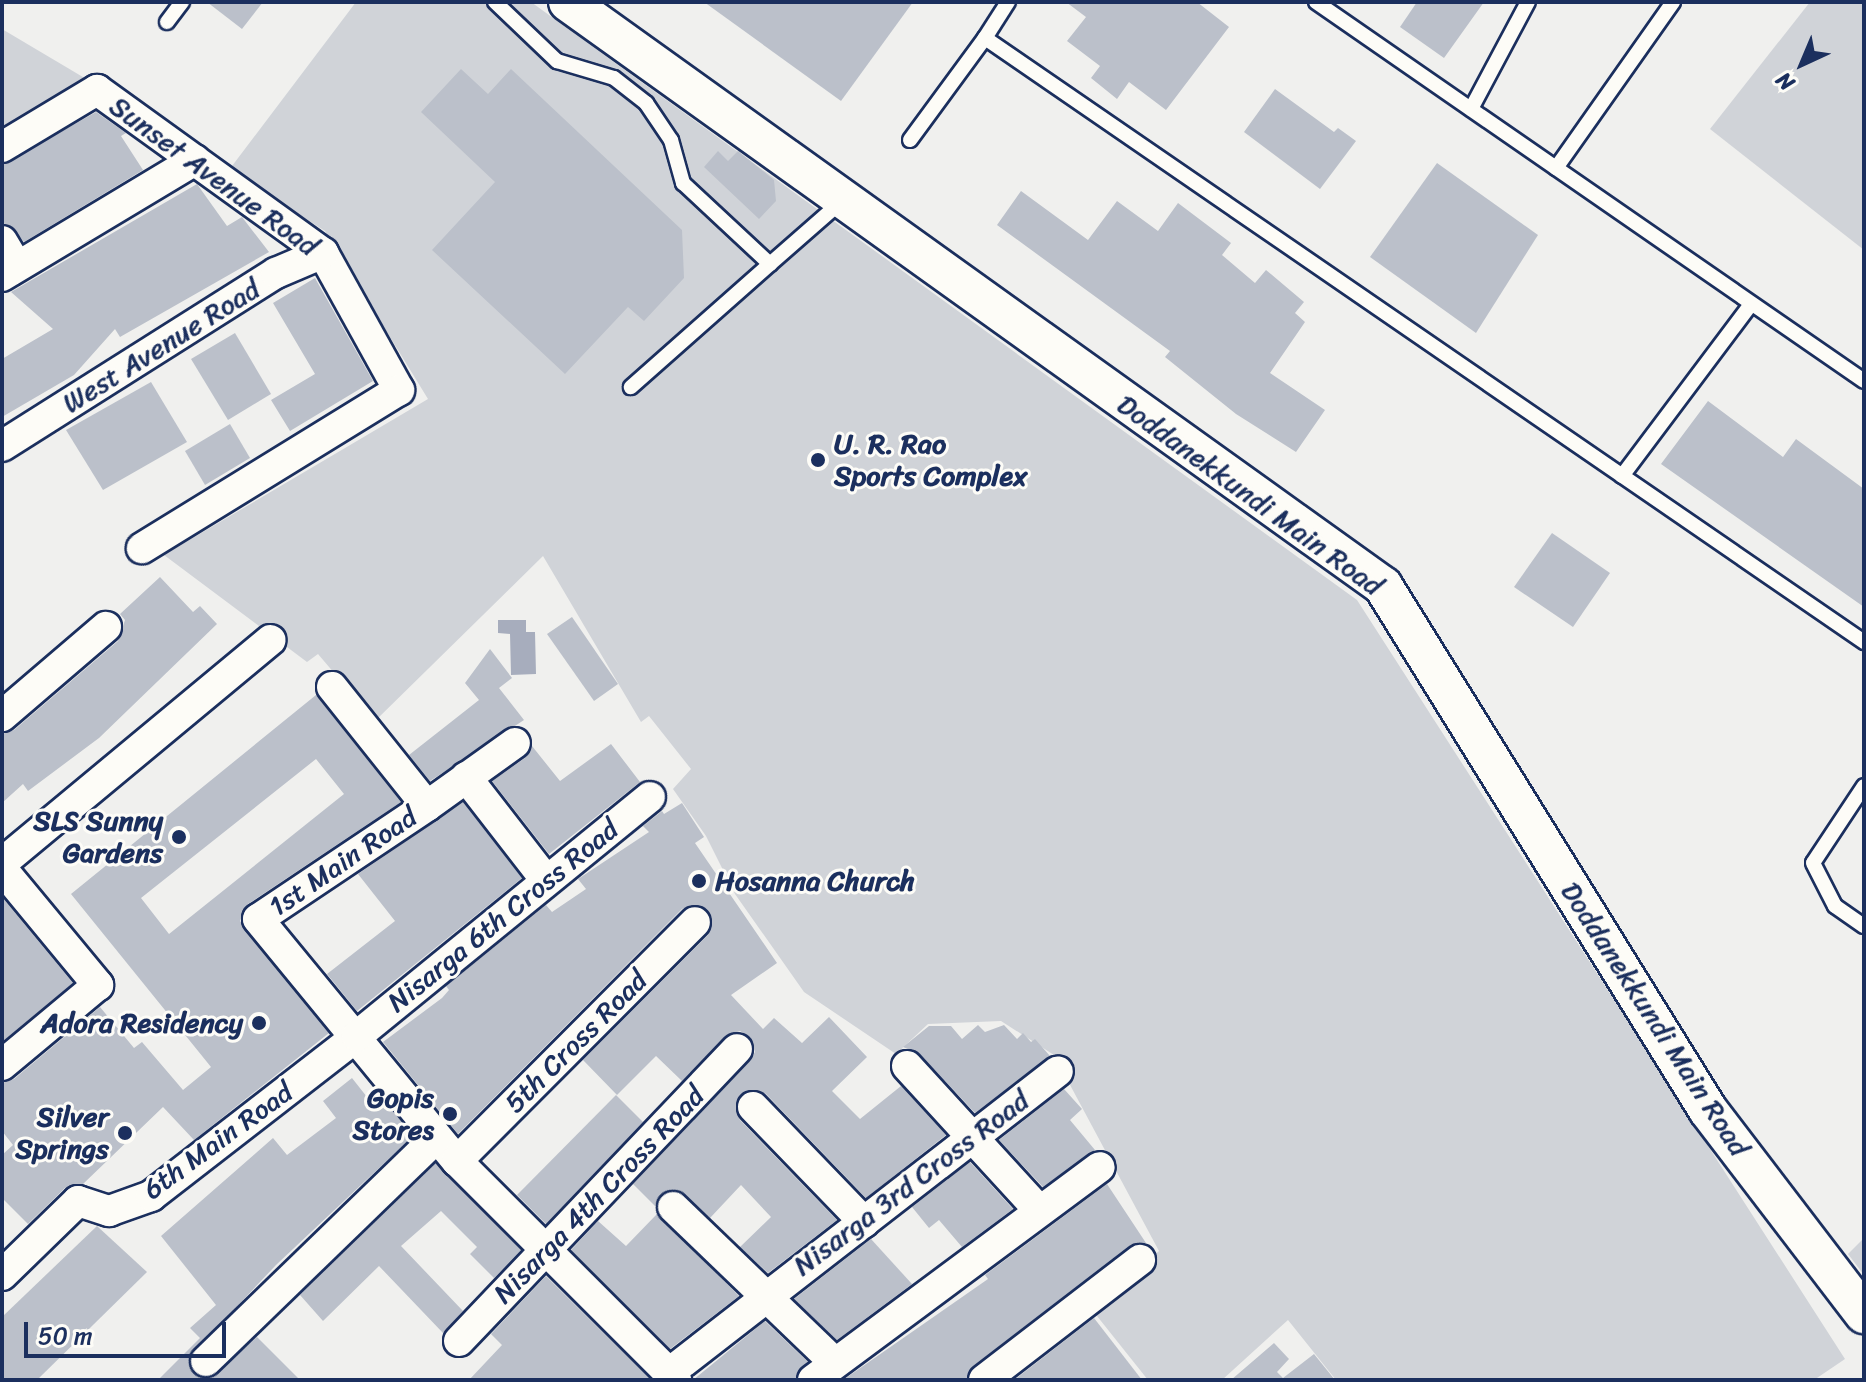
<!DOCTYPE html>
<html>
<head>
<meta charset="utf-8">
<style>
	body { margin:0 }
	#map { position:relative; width:1866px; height:1382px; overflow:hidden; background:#f0f0ee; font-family:Sriracha,sans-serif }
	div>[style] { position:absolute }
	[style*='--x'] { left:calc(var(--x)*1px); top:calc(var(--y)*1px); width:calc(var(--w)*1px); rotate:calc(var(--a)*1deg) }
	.green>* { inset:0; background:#d0d3d8 }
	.water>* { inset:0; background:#a7adbd }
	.building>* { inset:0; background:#bbc0ca }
	.roads { filter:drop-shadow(2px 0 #1b2f5e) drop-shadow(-2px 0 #1b2f5e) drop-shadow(0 2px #1b2f5e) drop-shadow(0 -2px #1b2f5e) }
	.service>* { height:14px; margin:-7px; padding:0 7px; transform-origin:7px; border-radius:7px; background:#fdfcf7 }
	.minor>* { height:30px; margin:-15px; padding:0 15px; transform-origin:15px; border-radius:15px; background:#fdfcf7 }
	.tertiary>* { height:38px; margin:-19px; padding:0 19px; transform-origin:19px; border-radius:19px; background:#fdfcf7 }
	.dots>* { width:22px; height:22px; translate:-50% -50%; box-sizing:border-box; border:4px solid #fdfcf7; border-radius:50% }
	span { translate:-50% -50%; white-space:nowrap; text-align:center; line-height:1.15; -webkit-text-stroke:6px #fdfcf7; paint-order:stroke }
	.street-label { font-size:28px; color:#1b2f5e }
	.poi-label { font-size:28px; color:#1b2f5e; font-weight:700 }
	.left { translate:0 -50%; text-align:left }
	.right { translate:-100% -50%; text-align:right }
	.frame { position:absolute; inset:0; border:4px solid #1b2f5e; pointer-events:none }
	.north { position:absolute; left:1762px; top:24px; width:80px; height:80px; -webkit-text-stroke:6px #fdfcf7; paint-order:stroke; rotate:224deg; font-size:22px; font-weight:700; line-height:32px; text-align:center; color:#1b2f5e }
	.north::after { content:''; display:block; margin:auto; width:28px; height:36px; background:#1b2f5e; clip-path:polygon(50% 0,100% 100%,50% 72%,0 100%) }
	.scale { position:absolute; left:24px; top:1322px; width:202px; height:36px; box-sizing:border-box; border:4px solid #1b2f5e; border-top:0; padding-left:10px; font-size:24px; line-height:28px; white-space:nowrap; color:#1b2f5e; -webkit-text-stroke:6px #fdfcf7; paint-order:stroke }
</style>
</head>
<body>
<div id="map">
	<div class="green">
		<i style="clip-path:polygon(356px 2px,531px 2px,1357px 600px,1845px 1359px,1814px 1380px,1336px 1380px,1288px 1320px,1222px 1380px,1148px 1380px,1093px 1311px,1159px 1251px,1054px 1055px,1001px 1021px,928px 1024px,896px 1054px,804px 992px,735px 894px,706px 836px,673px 789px,691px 769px,649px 716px,641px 722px,543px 556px,375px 721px,318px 654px,307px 662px,164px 555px,428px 399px,325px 231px,229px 170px)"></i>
		<i style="clip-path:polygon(1810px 2px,1864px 2px,1864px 250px,1710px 129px)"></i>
		<i style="clip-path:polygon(2px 29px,93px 83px,2px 138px)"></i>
		<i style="clip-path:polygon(1864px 1238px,1864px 1275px,1848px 1254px)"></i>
	</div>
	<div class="water">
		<i style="clip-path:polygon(498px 620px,526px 620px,526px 632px,535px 632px,536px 674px,511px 675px,510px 634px,498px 633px)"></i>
	</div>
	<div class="building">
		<i style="clip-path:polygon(207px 2px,263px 2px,242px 29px)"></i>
		<i style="clip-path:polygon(704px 2px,913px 2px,841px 101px)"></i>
		<i style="clip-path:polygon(1066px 2px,1197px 2px,1229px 27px,1166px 110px,1129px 82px,1117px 99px,1091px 78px,1100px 66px,1067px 41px,1086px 17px)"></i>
		<i style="clip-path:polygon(1417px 2px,1484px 2px,1444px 58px,1400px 27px)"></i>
		<i style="clip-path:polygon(461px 69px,488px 94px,511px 69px,682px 230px,684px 278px,644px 321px,628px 307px,565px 374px,432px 250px,495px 182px,421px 112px)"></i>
		<i style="clip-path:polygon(1275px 89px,1334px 132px,1338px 128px,1356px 141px,1320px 189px,1244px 132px)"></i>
		<i style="clip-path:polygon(96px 112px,126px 133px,121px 136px,143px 170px,24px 242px,11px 226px,2px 223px,2px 165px)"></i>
		<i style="clip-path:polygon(718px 151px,728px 161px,738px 151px,774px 180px,776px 201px,759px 219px,704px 167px)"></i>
		<i style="clip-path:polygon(1437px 163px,1538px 235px,1476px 333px,1370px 257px)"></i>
		<i style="clip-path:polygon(197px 184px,227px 226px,242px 217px,269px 252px,120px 337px,115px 329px,74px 375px,2px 417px,2px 359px,53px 329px,11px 292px)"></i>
		<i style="clip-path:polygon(1021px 191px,1088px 240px,1117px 201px,1158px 231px,1178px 203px,1231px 243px,1222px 255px,1255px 283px,1266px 270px,1304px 302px,1295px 313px,1305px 322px,1270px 373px,1325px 410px,1296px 452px,1236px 414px,1165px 357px,1170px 351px,997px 225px)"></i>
		<i style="clip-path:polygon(315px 278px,373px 381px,290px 431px,271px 400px,315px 374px,273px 303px)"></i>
		<i style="clip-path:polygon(235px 333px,271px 394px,228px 420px,191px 359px)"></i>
		<i style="clip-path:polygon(151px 382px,187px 442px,103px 490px,66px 430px)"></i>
		<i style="clip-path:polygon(1708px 401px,1783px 457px,1796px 439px,1864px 489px,1864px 607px,1661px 464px)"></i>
		<i style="clip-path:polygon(230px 424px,250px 458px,205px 485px,185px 451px)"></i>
		<i style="clip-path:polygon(1552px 533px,1610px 573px,1573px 627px,1514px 587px)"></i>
		<i style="clip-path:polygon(160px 577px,193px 612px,200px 606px,217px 624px,99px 738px,28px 791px,23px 784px,2px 803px,2px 734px,14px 730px,118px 641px,125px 620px,120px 614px)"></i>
		<i style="clip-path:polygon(572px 617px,618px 684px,594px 701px,547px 634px)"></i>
		<i style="clip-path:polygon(490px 649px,512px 678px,499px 688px,524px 720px,430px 781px,409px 755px,479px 700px,465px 683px)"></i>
		<i style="clip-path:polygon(evenodd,316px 695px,401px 802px,248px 904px,240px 921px,329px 1033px,194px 1140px,163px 1107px,83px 1184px,65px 1188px,28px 1224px,2px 1198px,2px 1155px,13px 1145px,2px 1131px,2px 1083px,14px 1079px,100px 1007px,134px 1048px,142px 1042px,183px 1090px,211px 1067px,71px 894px,316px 695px,316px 759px,344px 794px,169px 934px,141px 898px,316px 759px)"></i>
		<i style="clip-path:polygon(611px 744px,640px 782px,549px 854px,492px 781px,525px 758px,532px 746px,560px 781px)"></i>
		<i style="clip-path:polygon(463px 802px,522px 878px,357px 1011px,327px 974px,395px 921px,358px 874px)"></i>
		<i style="clip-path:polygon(682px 803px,704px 837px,695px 843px,777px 963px,731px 995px,763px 1029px,774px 1018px,802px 1043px,829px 1017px,867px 1057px,832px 1091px,860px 1119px,901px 1086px,946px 1135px,866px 1198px,766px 1094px,757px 1090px,741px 1094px,736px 1103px,740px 1120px,837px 1220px,768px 1273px,740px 1247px,771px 1217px,741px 1185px,710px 1218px,678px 1190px,661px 1194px,655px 1206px,633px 1184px,750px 1061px,755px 1052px,750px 1037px,740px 1031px,725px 1036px,682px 1081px,656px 1056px,617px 1095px,583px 1060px,708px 935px,712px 918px,707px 909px,691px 905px,682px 909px,458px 1134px,383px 1042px,442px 998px,449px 990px,446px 986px,546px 905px,552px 912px,586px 889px,578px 879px,649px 832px,643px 826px,662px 811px,664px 814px)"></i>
		<i style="clip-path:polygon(2px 897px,73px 983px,2px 1042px)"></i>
		<i style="clip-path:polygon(978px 1025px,985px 1032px,1004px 1025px,1017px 1039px,1023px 1033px,1031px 1042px,1035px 1039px,1050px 1056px,975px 1113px,920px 1054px,903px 1047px,929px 1026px,951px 1026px,962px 1039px)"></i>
		<i style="clip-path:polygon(352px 1078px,378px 1111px,387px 1104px,413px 1136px,276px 1265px,189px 1357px,194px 1374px,211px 1378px,257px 1337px,300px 1380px,158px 1380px,200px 1338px,190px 1328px,216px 1305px,161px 1236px,273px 1138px,287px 1155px,336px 1118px,323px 1101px)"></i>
		<i style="clip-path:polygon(1064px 1089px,1082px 1109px,1070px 1120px,1095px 1150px,1043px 1187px,999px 1140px)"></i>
		<i style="clip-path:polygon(616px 1095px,643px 1122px,546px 1224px,517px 1195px)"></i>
		<i style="clip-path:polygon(970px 1162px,1013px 1209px,962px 1247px,939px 1220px,929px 1228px,912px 1207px)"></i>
		<i style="clip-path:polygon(436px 1163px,521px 1250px,494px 1278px,470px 1254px,477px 1247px,441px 1211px,401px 1246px,463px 1311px,443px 1333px,379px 1266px,323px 1321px,300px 1295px)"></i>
		<i style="clip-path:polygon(1107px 1184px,1146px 1243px,1129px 1246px,973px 1366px,966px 1380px,843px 1380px,988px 1279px,985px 1275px)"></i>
		<i style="clip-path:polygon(657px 1214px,739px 1296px,670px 1349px,571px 1250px,598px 1221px,626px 1246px)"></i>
		<i style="clip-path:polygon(97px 1226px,147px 1272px,37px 1380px,2px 1380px,2px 1317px)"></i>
		<i style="clip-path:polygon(871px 1239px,912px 1284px,837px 1340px,794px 1299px)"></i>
		<i style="clip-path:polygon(546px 1276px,651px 1380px,469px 1380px,502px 1345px,491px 1334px)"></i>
		<i style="clip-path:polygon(1094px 1318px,1142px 1380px,1014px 1380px)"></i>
		<i style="clip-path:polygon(765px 1321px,808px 1362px,795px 1380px,693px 1380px)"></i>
		<i style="clip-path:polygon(1274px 1343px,1289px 1359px,1277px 1372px,1283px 1378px,1314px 1354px,1335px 1380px,1231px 1380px)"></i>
	</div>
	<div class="roads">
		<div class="service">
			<i style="--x:495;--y:2;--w:86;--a:43.6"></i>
			<i style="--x:557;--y:61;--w:59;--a:16.6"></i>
			<i style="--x:614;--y:78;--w:41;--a:38"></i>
			<i style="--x:646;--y:103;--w:45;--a:56"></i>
			<i style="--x:671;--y:140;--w:45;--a:74.4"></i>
			<i style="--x:683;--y:183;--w:119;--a:43"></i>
			<i style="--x:770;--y:264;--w:186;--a:138.5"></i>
			<i style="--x:1008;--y:2;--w:43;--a:122.6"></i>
			<i style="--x:985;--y:38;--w:1067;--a:34.49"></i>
			<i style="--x:1316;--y:2;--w:666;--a:34.67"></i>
			<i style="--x:167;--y:22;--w:25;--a:-53"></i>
			<i style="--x:1471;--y:109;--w:121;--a:-62"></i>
			<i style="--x:910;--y:140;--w:127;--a:-53.7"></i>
			<i style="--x:1556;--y:168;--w:203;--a:-54.8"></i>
			<i style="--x:770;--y:264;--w:96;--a:-41.2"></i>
			<i style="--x:1622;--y:476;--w:215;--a:-53.1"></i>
			<i style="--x:1864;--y:786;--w:92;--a:123.5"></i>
			<i style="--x:1813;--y:863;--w:48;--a:62.9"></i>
			<i style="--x:1835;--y:906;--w:35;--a:35"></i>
		</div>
		<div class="minor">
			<i style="--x:2;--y:147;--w:111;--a:-31"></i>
			<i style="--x:97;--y:90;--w:279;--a:35.8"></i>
			<i style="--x:323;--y:253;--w:157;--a:61"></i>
			<i style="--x:399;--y:390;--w:302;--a:148.4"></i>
			<i style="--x:2;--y:241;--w:29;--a:59"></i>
			<i style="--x:2;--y:276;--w:225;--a:-31"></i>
			<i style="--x:2;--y:446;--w:324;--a:-32.3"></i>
			<i style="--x:276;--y:273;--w:51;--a:-23.1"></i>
			<i style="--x:332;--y:687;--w:152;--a:51.4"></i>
			<i style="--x:427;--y:806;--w:203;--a:146.2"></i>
			<i style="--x:258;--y:919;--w:313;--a:50.6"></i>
			<i style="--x:457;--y:1161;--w:310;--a:45"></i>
			<i style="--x:2;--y:716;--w:137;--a:-40.6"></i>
			<i style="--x:466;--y:777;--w:130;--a:52.2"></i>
			<i style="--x:427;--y:806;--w:108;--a:-35.6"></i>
			<i style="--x:2;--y:863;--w:349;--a:-39.7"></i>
			<i style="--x:2;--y:869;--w:151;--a:50.4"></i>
			<i style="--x:98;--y:985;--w:125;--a:140.2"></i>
			<i style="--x:907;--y:1066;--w:195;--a:47.5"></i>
			<i style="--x:753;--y:1107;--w:160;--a:46"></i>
			<i style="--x:457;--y:1161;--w:337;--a:-45.1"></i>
			<i style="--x:673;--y:1207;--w:223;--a:43.9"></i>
			<i style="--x:2;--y:1275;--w:106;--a:-44.2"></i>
			<i style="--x:78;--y:1201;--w:33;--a:18"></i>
			<i style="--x:109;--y:1211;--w:45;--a:-19.7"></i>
			<i style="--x:151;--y:1196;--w:261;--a:-37.8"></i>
			<i style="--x:357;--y:1036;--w:378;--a:-39.2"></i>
			<i style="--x:459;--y:1341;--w:403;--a:-46.4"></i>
			<i style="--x:206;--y:1361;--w:320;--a:-44.1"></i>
			<i style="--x:669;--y:1373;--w:492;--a:-37.8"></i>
			<i style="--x:813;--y:1380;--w:357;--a:-36.6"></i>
			<i style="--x:984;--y:1380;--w:197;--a:-37.6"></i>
		</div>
		<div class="tertiary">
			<i style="--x:568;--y:2;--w:1003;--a:35.62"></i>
			<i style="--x:1383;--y:586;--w:617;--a:58.19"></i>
			<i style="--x:1708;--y:1110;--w:257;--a:52.6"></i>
		</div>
	</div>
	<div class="dots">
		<i style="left:818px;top:460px;background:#1b2f5e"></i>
		<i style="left:179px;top:837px;background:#1b2f5e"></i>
		<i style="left:699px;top:881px;background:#1b2f5e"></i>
		<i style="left:259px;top:1023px;background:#1b2f5e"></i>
		<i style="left:450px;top:1114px;background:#1b2f5e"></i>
		<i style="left:125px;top:1133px;background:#1b2f5e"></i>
	</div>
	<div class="street-label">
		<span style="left:214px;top:176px;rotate:36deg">Sunset Avenue Road</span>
		<span style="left:161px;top:346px;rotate:-32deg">West Avenue Road</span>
		<span style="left:1250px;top:495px;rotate:36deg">Doddanekkundi Main Road</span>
		<span style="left:343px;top:862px;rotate:-34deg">1st Main Road</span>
		<span style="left:503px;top:916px;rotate:-39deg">Nisarga 6th Cross Road</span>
		<span style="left:1655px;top:1019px;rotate:57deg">Doddanekkundi Main Road</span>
		<span style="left:576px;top:1042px;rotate:-45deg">5th Cross Road</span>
		<span style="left:218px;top:1141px;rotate:-36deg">6th Main Road</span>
		<span style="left:911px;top:1183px;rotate:-37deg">Nisarga 3rd Cross Road</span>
		<span style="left:599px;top:1195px;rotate:-46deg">Nisarga 4th Cross Road</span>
	</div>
	<div class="poi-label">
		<span class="left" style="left:834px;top:460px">U. R. Rao<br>Sports Complex</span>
		<span class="right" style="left:163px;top:837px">SLS Sunny<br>Gardens</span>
		<span class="left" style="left:715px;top:881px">Hosanna Church</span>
		<span class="right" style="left:243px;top:1023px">Adora Residency</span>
		<span class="right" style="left:434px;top:1114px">Gopis<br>Stores</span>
		<span class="right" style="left:109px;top:1133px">Silver<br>Springs</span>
	</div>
	<div class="frame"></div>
	<div class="north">N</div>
	<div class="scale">50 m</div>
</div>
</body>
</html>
